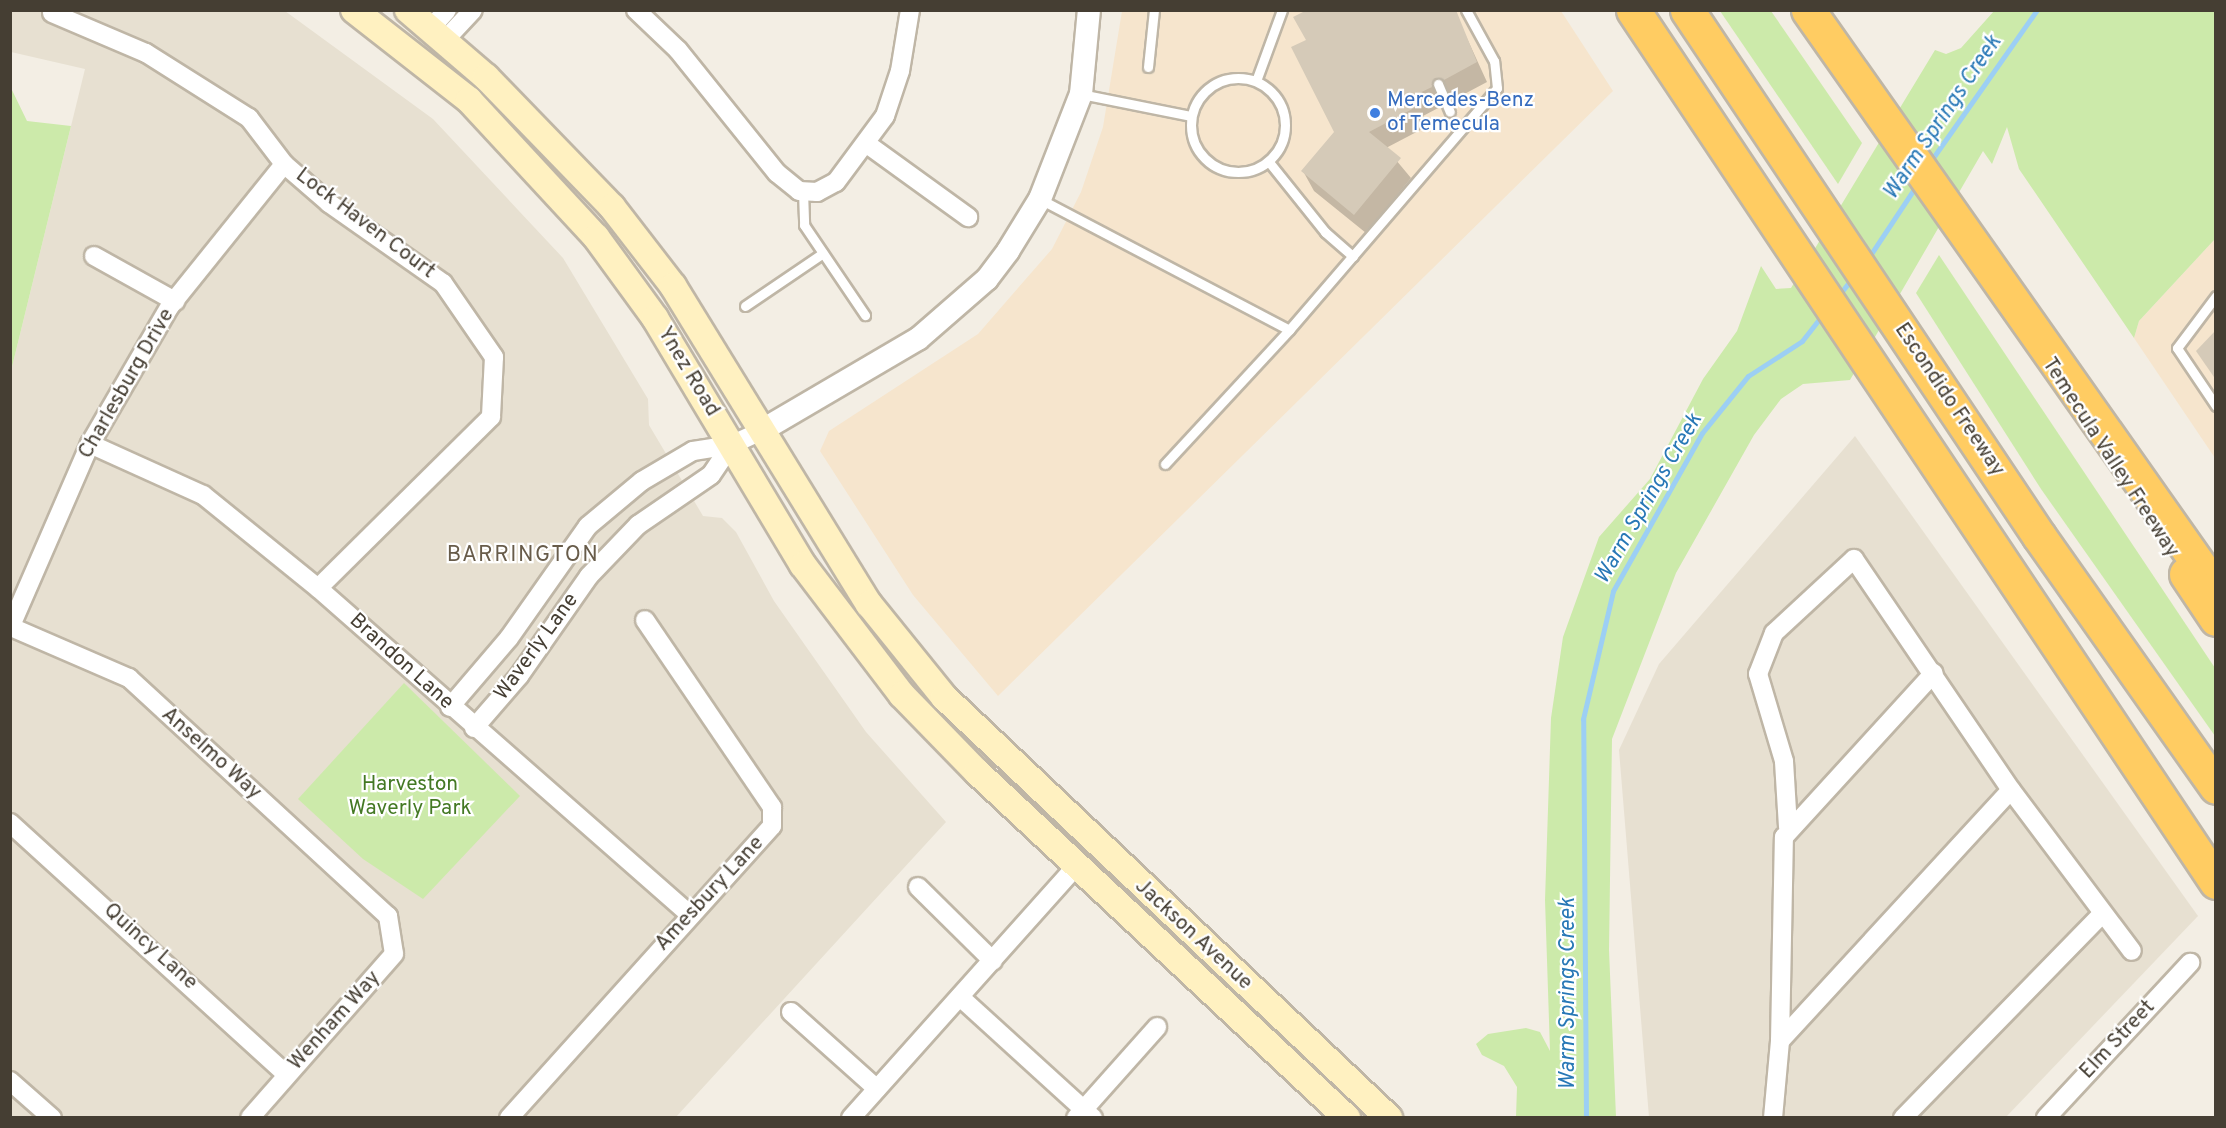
<!DOCTYPE html>
<html>
<head>
<meta charset="utf-8">
<style>
	body { margin:0 }
	#map { position:relative; width:2226px; height:1128px; overflow:hidden; background:#f3eee4; font-family:Overpass,sans-serif }
	div>[style] { position:absolute }
	[style*='--x'] { left:calc(var(--x)*1px); top:calc(var(--y)*1px); width:calc(var(--w)*1px); rotate:calc(var(--a)*1deg) }
	.residential>* { inset:0; background:#e7e0d1 }
	.commercial>* { inset:0; background:#f6e5cd }
	.green>* { inset:0; background:#cceaaa }
	.shadow>* { inset:0; background:#0003 }
	.stream>* { height:5px; margin:-2.5px; padding:0 2.5px; transform-origin:2.5px; border-radius:2.5px; background:#9ccff4 }
	.building>* { inset:0; background:#d5cab8 }
	.roads { filter:drop-shadow(2px 0 #bfb6a6) drop-shadow(-2px 0 #bfb6a6) drop-shadow(0 2px #bfb6a6) drop-shadow(0 -2px #bfb6a6) }
	.service>* { height:9px; margin:-4.5px; padding:0 4.5px; transform-origin:4.5px; border-radius:4.5px; background:#fff }
	.service>.ring { margin:-4.5px; padding:0; box-sizing:content-box; background:none; border:9px solid #fff; border-radius:50% }
	.minor>* { height:18px; margin:-9px; padding:0 9px; transform-origin:9px; border-radius:9px; background:#fff }
	.tertiary>* { height:22px; margin:-11px; padding:0 11px; transform-origin:11px; border-radius:11px; background:#fff }
	.secondary>* { height:26px; margin:-13px; padding:0 13px; transform-origin:13px; border-radius:13px; background:#fff1c1 }
	.motorway>* { height:33px; margin:-16.5px; padding:0 16.5px; transform-origin:16.5px; border-radius:16.5px; background:#ffcc62 }
	.dots>* { width:16px; height:16px; translate:-50% -50%; box-sizing:border-box; border:3px solid #fff; border-radius:50% }
	span { translate:-50% -50%; white-space:nowrap; text-align:center; line-height:1.15; -webkit-text-stroke:4.5px #fff; paint-order:stroke }
	.shop-label { font-size:21px; color:#366cbe }
	.left { translate:0 -50%; text-align:left }
	.street-label { font-size:21px; color:#453e33 }
	.park-label { font-size:21px; color:#447924 }
	.water-label { font-size:22px; color:#2878b6; font-style:italic }
	.neighbourhood-label { font-size:22px; color:#685c4a; letter-spacing:1.5px }
	.frame { position:absolute; inset:0; border:12px solid #453e33; pointer-events:none }
</style>
</head>
<body>
<div id="map">
	<div class="residential">
		<i style="clip-path:polygon(11px 11px,285px 11px,433px 119px,563px 258px,648px 399px,649px 425px,703px 516px,722px 518px,736px 532px,774px 601px,866px 732px,946px 822px,676px 1117px,11px 1117px,11px 371px,85px 69px,11px 52px)"></i>
		<i style="clip-path:polygon(1855px 436px,2198px 916px,2006px 1117px,1649px 1117px,1619px 750px,1659px 664px)"></i>
	</div>
	<div class="commercial">
		<i style="clip-path:polygon(1122px 11px,1561px 11px,1613px 91px,998px 696px,913px 595px,820px 451px,829px 431px,978px 334px,1052px 249px,1081px 192px,1103px 127px)"></i>
		<i style="clip-path:polygon(2215px 239px,2215px 458px,2134px 338px,2139px 321px)"></i>
	</div>
	<div class="green">
		<i style="clip-path:polygon(1720px 11px,1771px 11px,1862px 143px,1838px 184px)"></i>
		<i style="clip-path:polygon(1994px 11px,2215px 11px,2215px 239px,2139px 321px,2134px 338px,2019px 169px,2007px 127px,1992px 164px,1983px 151px,1850px 380px,1803px 384px,1781px 399px,1754px 435px,1676px 573px,1612px 739px,1609px 950px,1616px 1117px,1516px 1117px,1517px 1087px,1504px 1066px,1482px 1055px,1476px 1044px,1488px 1034px,1526px 1028px,1540px 1032px,1550px 1051px,1545px 900px,1551px 718px,1563px 637px,1599px 537px,1650px 479px,1703px 379px,1737px 331px,1761px 266px,1776px 289px,1791px 288px,1935px 50px,1946px 54px,1961px 48px)"></i>
		<i style="clip-path:polygon(11px 88px,27px 121px,71px 126px,11px 371px)"></i>
		<i style="clip-path:polygon(1939px 255px,2215px 668px,2215px 736px,2041px 489px,1916px 293px)"></i>
		<i style="clip-path:polygon(404px 683px,520px 796px,423px 899px,363px 859px,298px 799px)"></i>
	</div>
	<div class="shadow">
		<i style="clip-path:polygon(1454px 10px,1487px 82px,1455px 99px,1446px 97px,1442px 106px,1423px 116px,1428px 126px,1386px 148px,1411px 178px,1366px 233px,1314px 191px,1303px 171px,1336px 133px,1308px 40px)"></i>
	</div>
	<div class="stream">
		<i style="--x:1930;--y:162;--w:186;--a:-54.9"></i>
		<i style="--x:1867;--y:260;--w:92;--a:-56.5"></i>
		<i style="--x:1839;--y:295;--w:23;--a:-52"></i>
		<i style="--x:1586;--y:1118;--w:399;--a:-90.4"></i>
		<i style="--x:1583;--y:719;--w:131;--a:-76.8"></i>
		<i style="--x:1613;--y:591;--w:181;--a:-60.6"></i>
		<i style="--x:1702;--y:433;--w:73;--a:-51.1"></i>
		<i style="--x:1748;--y:376;--w:64;--a:-32.9"></i>
		<i style="--x:1802;--y:341;--w:34;--a:-52"></i>
	</div>
	<div class="building">
		<i style="clip-path:polygon(1307px 10px,1456px 10px,1477px 62px,1444px 80px,1435px 78px,1432px 87px,1413px 96px,1418px 106px,1369px 132px,1401px 158px,1354px 215px,1301px 171px,1334px 132px,1291px 47px,1306px 40px,1293px 17px)"></i>
		<i style="clip-path:polygon(2216px 330px,2216px 380px,2196px 351px)"></i>
	</div>
	<div class="roads">
		<div class="service">
			<i style="--x:1148;--y:67;--w:57;--a:-84"></i>
			<i class="ring" style="left:1191px;top:78px;width:85px;height:85px"></i>
			<i style="--x:1256;--y:81;--w:76;--a:-69.9"></i>
			<i style="--x:1438;--y:84;--w:30;--a:67"></i>
			<i style="--x:1081;--y:94;--w:112;--a:11.3"></i>
			<i style="--x:1269;--y:162;--w:90;--a:51.3"></i>
			<i style="--x:1325;--y:232;--w:37;--a:41"></i>
			<i style="--x:803;--y:191;--w:34;--a:88"></i>
			<i style="--x:804;--y:225;--w:109;--a:55.9"></i>
			<i style="--x:1040;--y:199;--w:281;--a:27.7"></i>
			<i style="--x:1289;--y:330;--w:319;--a:-49.3"></i>
			<i style="--x:1497;--y:88;--w:27;--a:-96"></i>
			<i style="--x:1494;--y:61;--w:58;--a:-118.8"></i>
			<i style="--x:2216;--y:296;--w:65;--a:126.9"></i>
			<i style="--x:2177;--y:348;--w:70;--a:56.1"></i>
			<i style="--x:745;--y:306;--w:94;--a:-34.2"></i>
			<i style="--x:1165;--y:464;--w:183;--a:-47.2"></i>
		</div>
		<div class="minor">
			<i style="--x:636;--y:10;--w:58;--a:43.6"></i>
			<i style="--x:678;--y:50;--w:158;--a:51.2"></i>
			<i style="--x:777;--y:173;--w:28;--a:39"></i>
			<i style="--x:799;--y:191;--w:18;--a:3"></i>
			<i style="--x:817;--y:192;--w:21;--a:-28"></i>
			<i style="--x:836;--y:182;--w:82;--a:-53.4"></i>
			<i style="--x:885;--y:116;--w:47;--a:-71.6"></i>
			<i style="--x:900;--y:71;--w:62;--a:-80.7"></i>
			<i style="--x:52;--y:13;--w:102;--a:23.1"></i>
			<i style="--x:146;--y:53;--w:122;--a:32.3"></i>
			<i style="--x:249;--y:118;--w:58;--a:52.7"></i>
			<i style="--x:284;--y:164;--w:60;--a:40.9"></i>
			<i style="--x:329;--y:203;--w:139;--a:35.1"></i>
			<i style="--x:443;--y:283;--w:90;--a:55.4"></i>
			<i style="--x:494;--y:357;--w:60;--a:92.9"></i>
			<i style="--x:491;--y:417;--w:243;--a:135.3"></i>
			<i style="--x:430;--y:29;--w:25;--a:-48"></i>
			<i style="--x:444;--y:41;--w:42;--a:-46.9"></i>
			<i style="--x:867;--y:144;--w:125;--a:35.9"></i>
			<i style="--x:94;--y:256;--w:93;--a:29.1"></i>
			<i style="--x:90;--y:444;--w:124;--a:24.3"></i>
			<i style="--x:203;--y:495;--w:148;--a:39"></i>
			<i style="--x:318;--y:588;--w:494;--a:41.3"></i>
			<i style="--x:11;--y:627;--w:129;--a:23.4"></i>
			<i style="--x:129;--y:678;--w:352;--a:42.6"></i>
			<i style="--x:388;--y:916;--w:38;--a:81"></i>
			<i style="--x:394;--y:954;--w:218;--a:131.3"></i>
			<i style="--x:10;--y:628;--w:201;--a:-66.5"></i>
			<i style="--x:90;--y:444;--w:160;--a:-59.9"></i>
			<i style="--x:170;--y:306;--w:182;--a:-51.2"></i>
			<i style="--x:450;--y:707;--w:91;--a:-49.5"></i>
			<i style="--x:509;--y:638;--w:137;--a:-54.8"></i>
			<i style="--x:588;--y:526;--w:70;--a:-39.8"></i>
			<i style="--x:642;--y:481;--w:59;--a:-30.5"></i>
			<i style="--x:693;--y:451;--w:38;--a:-9"></i>
			<i style="--x:731;--y:445;--w:33;--a:-25"></i>
			<i style="--x:474;--y:728;--w:69;--a:-49.1"></i>
			<i style="--x:519;--y:676;--w:122;--a:-55"></i>
			<i style="--x:589;--y:576;--w:71;--a:-46.1"></i>
			<i style="--x:638;--y:525;--w:88;--a:-34.4"></i>
			<i style="--x:711;--y:475;--w:36;--a:-56"></i>
			<i style="--x:10;--y:823;--w:374;--a:42.3"></i>
			<i style="--x:1788;--y:827;--w:66;--a:-93.5"></i>
			<i style="--x:1784;--y:761;--w:91;--a:-106.6"></i>
			<i style="--x:1758;--y:674;--w:44;--a:-68.7"></i>
			<i style="--x:1774;--y:633;--w:109;--a:-42.8"></i>
			<i style="--x:1854;--y:559;--w:279;--a:55.8"></i>
			<i style="--x:2011;--y:790;--w:201;--a:53.1"></i>
			<i style="--x:918;--y:887;--w:105;--a:44.6"></i>
			<i style="--x:960;--y:997;--w:180;--a:42.3"></i>
			<i style="--x:791;--y:1012;--w:115;--a:41.8"></i>
			<i style="--x:1780;--y:1041;--w:204;--a:-88.9"></i>
			<i style="--x:1784;--y:837;--w:222;--a:-47.6"></i>
			<i style="--x:10;--y:1081;--w:56;--a:41.4"></i>
			<i style="--x:509;--y:1118;--w:393;--a:-48"></i>
			<i style="--x:772;--y:826;--w:19;--a:-90"></i>
			<i style="--x:772;--y:807;--w:226;--a:-124.2"></i>
			<i style="--x:851;--y:1118;--w:338;--a:-48.2"></i>
			<i style="--x:1076;--y:1118;--w:122;--a:-48.3"></i>
			<i style="--x:1773;--y:1118;--w:77;--a:-84.8"></i>
			<i style="--x:1780;--y:1041;--w:341;--a:-47.4"></i>
			<i style="--x:1903;--y:1118;--w:286;--a:-45.7"></i>
			<i style="--x:2046;--y:1118;--w:212;--a:-47.1"></i>
		</div>
		<div class="tertiary">
			<i style="--x:761;--y:431;--w:182;--a:-30.4"></i>
			<i style="--x:918;--y:339;--w:91;--a:-41"></i>
			<i style="--x:987;--y:279;--w:35;--a:-53"></i>
			<i style="--x:1008;--y:251;--w:61;--a:-58.4"></i>
			<i style="--x:1040;--y:199;--w:113;--a:-68.7"></i>
			<i style="--x:1081;--y:94;--w:84;--a:-84.6"></i>
		</div>
		<div class="secondary">
			<i style="--x:354;--y:10;--w:146;--a:38"></i>
			<i style="--x:469;--y:100;--w:187;--a:47.2"></i>
			<i style="--x:596;--y:237;--w:100;--a:53.9"></i>
			<i style="--x:655;--y:318;--w:288;--a:59.1"></i>
			<i style="--x:803;--y:565;--w:163;--a:52.7"></i>
			<i style="--x:902;--y:695;--w:107;--a:45.8"></i>
			<i style="--x:977;--y:772;--w:507;--a:43.08"></i>
			<i style="--x:408;--y:10;--w:103;--a:40.7"></i>
			<i style="--x:486;--y:77;--w:181;--a:45.9"></i>
			<i style="--x:612;--y:207;--w:100;--a:52.3"></i>
			<i style="--x:673;--y:286;--w:374;--a:58.4"></i>
			<i style="--x:869;--y:604;--w:119;--a:51.1"></i>
			<i style="--x:944;--y:697;--w:613;--a:43.41"></i>
		</div>
		<div class="motorway">
			<i style="--x:1633;--y:10;--w:1049;--a:56.23"></i>
			<i style="--x:1687;--y:10;--w:633;--a:56.21"></i>
			<i style="--x:2039;--y:536;--w:307;--a:54.8"></i>
			<i style="--x:1808;--y:10;--w:708;--a:54.83"></i>
			<i style="--x:2186;--y:574;--w:54;--a:56.3"></i>
		</div>
	</div>
	<div class="dots">
		<i style="left:1375px;top:113px;background:#3f7fe0"></i>
	</div>
	<div class="shop-label">
		<span class="left" style="left:1387px;top:113px">Mercedes-Benz<br>of Temecula</span>
	</div>
	<div class="street-label">
		<span style="left:365px;top:224px;rotate:37deg">Lock Haven Court</span>
		<span style="left:688px;top:372px;rotate:59deg">Ynez Road</span>
		<span style="left:127px;top:384px;rotate:-60deg">Charlesburg Drive</span>
		<span style="left:1949px;top:400px;rotate:56deg">Escondido Freeway</span>
		<span style="left:2110px;top:458px;rotate:57deg">Temecula Valley Freeway</span>
		<span style="left:537px;top:647px;rotate:-54deg">Waverly Lane</span>
		<span style="left:401px;top:662px;rotate:42deg">Brandon Lane</span>
		<span style="left:211px;top:754px;rotate:42deg">Anselmo Way</span>
		<span style="left:710px;top:894px;rotate:-47deg">Amesbury Lane</span>
		<span style="left:1193px;top:935px;rotate:43deg">Jackson Avenue</span>
		<span style="left:150px;top:947px;rotate:42deg">Quincy Lane</span>
		<span style="left:335px;top:1021px;rotate:-48deg">Wenham Way</span>
		<span style="left:2118px;top:1040px;rotate:-47deg">Elm Street</span>
	</div>
	<div class="park-label">
		<span style="left:410px;top:797px">Harveston<br>Waverly Park</span>
	</div>
	<div class="water-label">
		<span style="left:1943px;top:118px;rotate:-56deg">Warm Springs Creek</span>
		<span style="left:1649px;top:499px;rotate:-60deg">Warm Springs Creek</span>
		<span style="left:1569px;top:994px;rotate:-90deg">Warm Springs Creek</span>
	</div>
	<div class="neighbourhood-label">
		<span style="left:523px;top:556px">BARRINGTON</span>
	</div>
	<div class="frame"></div>
</div>
</body>
</html>
